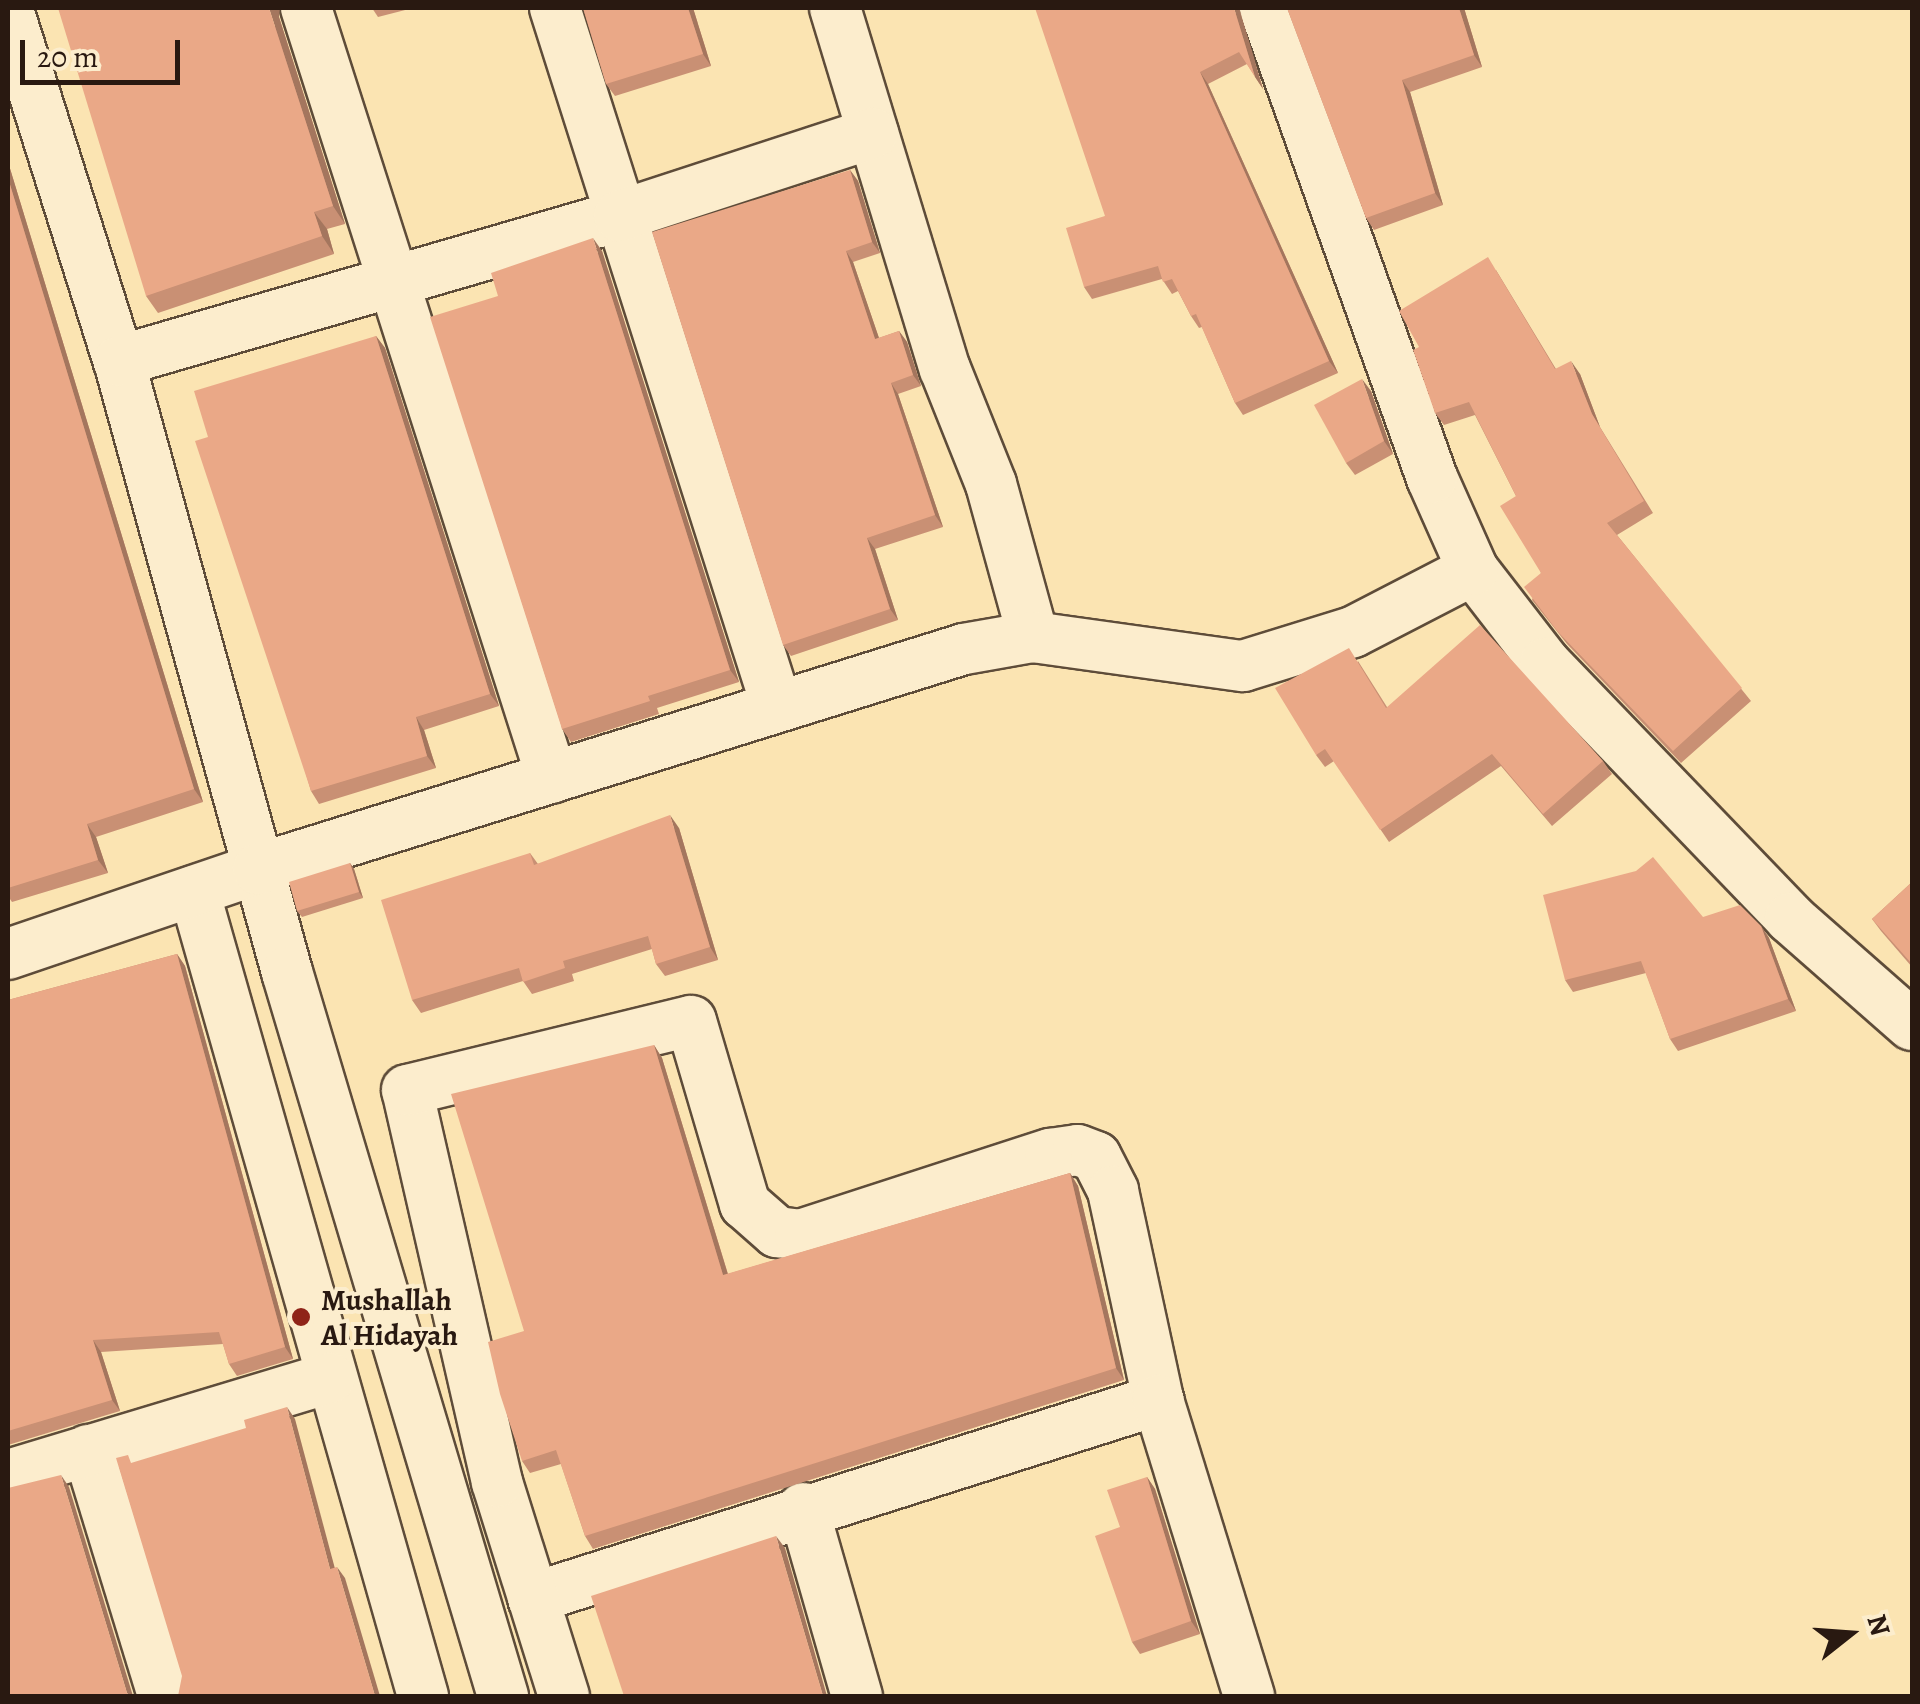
<!DOCTYPE html>
<html>
<head>
<meta charset="utf-8">
<style>
	body { margin:0 }
	#map { position:relative; width:1920px; height:1704px; overflow:hidden; background:#fbe4b2; font-family:Alegreya,serif }
	div>[style] { position:absolute }
	[style*='--x'] { left:calc(var(--x)*1px); top:calc(var(--y)*1px); width:calc(var(--w)*1px); rotate:calc(var(--a)*1deg) }
	.roads { filter:drop-shadow(2px 0 #5e4c39) drop-shadow(-2px 0 #5e4c39) drop-shadow(0 2px #5e4c39) drop-shadow(0 -2px #5e4c39) }
	.street>* { height:50px; margin:-25px; padding:0 25px; transform-origin:25px; border-radius:25px; background:#fcedcd }
	.wall>* { inset:0; background:#c99074 }
	.shaded-wall>* { inset:0; background:#a4765e }
	.building>* { inset:0; background:#eaa887 }
	.dots>* { width:28px; height:28px; translate:-50% -50%; box-sizing:border-box; border:5px solid #fcedcd; border-radius:50% }
	span { translate:-50% -50%; white-space:nowrap; text-align:center; line-height:1.15; -webkit-text-stroke:8px #fcedcd; paint-order:stroke }
	.poi-label { font-size:30px; color:#291911; font-weight:700 }
	.left { translate:0 -50%; text-align:left }
	.frame { position:absolute; inset:0; border:10px solid #291911; pointer-events:none }
	.north { position:absolute; left:1800px; top:1584px; width:100px; height:100px; -webkit-text-stroke:8px #fcedcd; paint-order:stroke; rotate:73deg; font-size:28px; font-weight:700; line-height:40px; text-align:center; color:#291911 }
	.north::after { content:''; display:block; margin:auto; width:35px; height:45px; background:#291911; clip-path:polygon(50% 0,100% 100%,50% 72%,0 100%) }
	.scale { position:absolute; left:20px; top:40px; width:160px; height:45px; box-sizing:border-box; border:5px solid #291911; border-top:0; padding-left:12px; font-size:30px; line-height:35px; white-space:nowrap; color:#291911; -webkit-text-stroke:8px #fcedcd; paint-order:stroke }
</style>
</head>
<body>
<div id="map">
	<div class="roads">
		<div class="street">
			<i style="--x:306;--y:8;--w:808;--a:72.28"></i>
			<i style="--x:555;--y:8;--w:733;--a:72.38"></i>
			<i style="--x:835;--y:8;--w:377;--a:73.1"></i>
			<i style="--x:945;--y:369;--w:124;--a:68.2"></i>
			<i style="--x:991;--y:484;--w:159;--a:74.6"></i>
			<i style="--x:8;--y:10;--w:368;--a:72.5"></i>
			<i style="--x:119;--y:361;--w:634;--a:74.63"></i>
			<i style="--x:287;--y:972;--w:756;--a:73.39"></i>
			<i style="--x:119;--y:361;--w:521;--a:-16.17"></i>
			<i style="--x:619;--y:216;--w:267;--a:-18.1"></i>
			<i style="--x:1473;--y:570;--w:118;--a:52.3"></i>
			<i style="--x:1545;--y:663;--w:354;--a:46.1"></i>
			<i style="--x:1790;--y:918;--w:162;--a:41.3"></i>
			<i style="--x:194;--y:891;--w:837;--a:74.12"></i>
			<i style="--x:8;--y:954;--w:264;--a:-18.8"></i>
			<i style="--x:258;--y:869;--w:739;--a:-17.31"></i>
			<i style="--x:964;--y:649;--w:70;--a:-9.9"></i>
			<i style="--x:1033;--y:637;--w:212;--a:7.9"></i>
			<i style="--x:1243;--y:666;--w:115;--a:-17.2"></i>
			<i style="--x:1353;--y:632;--w:135;--a:-27.3"></i>
			<i style="--x:1473;--y:570;--w:101;--a:-114"></i>
			<i style="--x:1432;--y:478;--w:499;--a:-109.6"></i>
			<i style="--x:88;--y:1450;--w:257;--a:73"></i>
			<i style="--x:8;--y:1475;--w:336;--a:-16.8"></i>
			<i style="--x:803;--y:1508;--w:196;--a:74"></i>
			<i style="--x:533;--y:1598;--w:656;--a:-17.58"></i>
			<i style="--x:564;--y:1696;--w:224;--a:-107.4"></i>
			<i style="--x:497;--y:1482;--w:402;--a:-102.9"></i>
			<i style="--x:407;--y:1090;--w:292;--a:-13.7"></i>
			<i style="--x:691;--y:1021;--w:191;--a:73.6"></i>
			<i style="--x:745;--y:1204;--w:43;--a:41.2"></i>
			<i style="--x:777;--y:1232;--w:23;--a:7"></i>
			<i style="--x:800;--y:1235;--w:263;--a:-18"></i>
			<i style="--x:1050;--y:1154;--w:28;--a:-8"></i>
			<i style="--x:1078;--y:1150;--w:19;--a:21"></i>
			<i style="--x:1096;--y:1157;--w:38;--a:63"></i>
			<i style="--x:1113;--y:1191;--w:214;--a:77.8"></i>
			<i style="--x:1158;--y:1400;--w:310;--a:72.9"></i>
		</div>
	</div>
	<div class="wall">
		<i style="clip-path:polygon(372px 8px,413px 8px,378px 17px)"></i>
		<i style="clip-path:polygon(583px 8px,693px 8px,711px 66px,615px 96px,606px 84px)"></i>
		<i style="clip-path:polygon(1239px 8px,1263px 89px,1247px 64px,1208px 84px,1338px 373px,1243px 415px,1235px 403px,1202px 327px,1199px 328px,1191px 316px,1178px 291px,1172px 294px,1162px 279px,1092px 299px,1084px 287px,1105px 216px)"></i>
		<i style="clip-path:polygon(1287px 8px,1464px 8px,1482px 67px,1410px 92px,1443px 205px,1374px 230px,1366px 218px)"></i>
		<i style="clip-path:polygon(279px 17px,345px 224px,327px 229px,334px 254px,158px 313px,146px 296px)"></i>
		<i style="clip-path:polygon(8px 162px,203px 802px,96px 837px,108px 873px,12px 902px,8px 896px)"></i>
		<i style="clip-path:polygon(850px 170px,858px 181px,880px 253px,853px 262px,879px 338px,899px 331px,907px 342px,921px 386px,898px 394px,943px 527px,875px 549px,898px 620px,791px 656px,783px 645px)"></i>
		<i style="clip-path:polygon(602px 251px,739px 682px,657px 708px,659px 714px,571px 742px,562px 729px,498px 296px)"></i>
		<i style="clip-path:polygon(1496px 270px,1556px 369px,1580px 374px,1600px 427px,1653px 513px,1617px 535px,1751px 701px,1681px 763px,1567px 644px,1532px 600px,1541px 573px,1516px 496px,1475px 415px,1444px 425px,1435px 413px,1419px 347px)"></i>
		<i style="clip-path:polygon(376px 336px,385px 348px,499px 706px,424px 730px,436px 768px,319px 804px,311px 791px,208px 437px)"></i>
		<i style="clip-path:polygon(1371px 391px,1393px 454px,1355px 475px,1346px 463px)"></i>
		<i style="clip-path:polygon(1358px 661px,1387px 707px,1603px 761px,1612px 774px,1552px 826px,1501px 766px,1389px 842px,1334px 761px,1325px 767px,1316px 755px)"></i>
		<i style="clip-path:polygon(679px 828px,718px 960px,665px 976px,656px 964px,652px 949px,572px 974px,574px 981px,532px 994px,523px 981px,421px 1013px,412px 1000px,530px 853px,538px 864px)"></i>
		<i style="clip-path:polygon(350px 863px,354px 869px,363px 898px,302px 917px,297px 911px)"></i>
		<i style="clip-path:polygon(1912px 882px,1912px 967px,1881px 931px,1872px 919px)"></i>
		<i style="clip-path:polygon(1703px 917px,1761px 926px,1769px 938px,1796px 1011px,1678px 1051px,1670px 1039px,1646px 973px,1573px 992px,1565px 980px)"></i>
		<i style="clip-path:polygon(177px 954px,185px 966px,293px 1359px,237px 1376px,229px 1364px,223px 1344px,101px 1352px,120px 1411px,8px 1445px,8px 1000px)"></i>
		<i style="clip-path:polygon(654px 1045px,662px 1058px,728px 1274px,1070px 1173px,1078px 1186px,1124px 1380px,593px 1549px,585px 1536px,561px 1464px,530px 1473px,522px 1461px,524px 1331px)"></i>
		<i style="clip-path:polygon(1147px 1477px,1155px 1489px,1200px 1634px,1140px 1654px,1132px 1642px,1120px 1527px)"></i>
	</div>
	<div class="shaded-wall">
		<i style="clip-path:polygon(269px 8px,280px 8px,279px 17px,345px 224px,333px 206px)"></i>
		<i style="clip-path:polygon(688px 8px,693px 8px,711px 66px,703px 54px)"></i>
		<i style="clip-path:polygon(1234px 8px,1239px 8px,1263px 89px,1255px 77px)"></i>
		<i style="clip-path:polygon(1459px 8px,1464px 8px,1482px 67px,1474px 55px)"></i>
		<i style="clip-path:polygon(1200px 72px,1208px 84px,1338px 373px,1329px 361px)"></i>
		<i style="clip-path:polygon(1402px 80px,1410px 92px,1443px 205px,1435px 193px)"></i>
		<i style="clip-path:polygon(8px 162px,203px 802px,194px 789px,8px 178px)"></i>
		<i style="clip-path:polygon(850px 170px,858px 181px,880px 253px,872px 242px)"></i>
		<i style="clip-path:polygon(314px 212px,327px 229px,334px 254px,322px 236px)"></i>
		<i style="clip-path:polygon(593px 238px,602px 251px,739px 682px,730px 670px)"></i>
		<i style="clip-path:polygon(846px 251px,853px 262px,883px 350px,875px 339px)"></i>
		<i style="clip-path:polygon(899px 331px,907px 342px,921px 386px,913px 375px)"></i>
		<i style="clip-path:polygon(376px 336px,385px 348px,499px 706px,490px 694px)"></i>
		<i style="clip-path:polygon(1571px 361px,1580px 374px,1600px 427px,1653px 513px,1592px 414px)"></i>
		<i style="clip-path:polygon(1362px 379px,1371px 391px,1393px 454px,1384px 441px)"></i>
		<i style="clip-path:polygon(891px 383px,898px 394px,943px 527px,935px 515px)"></i>
		<i style="clip-path:polygon(867px 538px,875px 549px,898px 620px,890px 609px)"></i>
		<i style="clip-path:polygon(416px 717px,424px 730px,436px 768px,427px 756px)"></i>
		<i style="clip-path:polygon(670px 815px,679px 828px,718px 960px,710px 947px)"></i>
		<i style="clip-path:polygon(87px 824px,96px 837px,108px 873px,98px 860px)"></i>
		<i style="clip-path:polygon(350px 863px,354px 869px,363px 898px,359px 892px)"></i>
		<i style="clip-path:polygon(1761px 926px,1769px 938px,1796px 1011px,1788px 999px)"></i>
		<i style="clip-path:polygon(177px 954px,185px 966px,293px 1359px,285px 1347px)"></i>
		<i style="clip-path:polygon(654px 1045px,662px 1058px,732px 1288px,723px 1275px)"></i>
		<i style="clip-path:polygon(1070px 1173px,1078px 1186px,1124px 1380px,1116px 1368px)"></i>
		<i style="clip-path:polygon(93px 1340px,101px 1352px,120px 1411px,112px 1400px)"></i>
		<i style="clip-path:polygon(287px 1407px,295px 1419px,338px 1580px,330px 1569px)"></i>
		<i style="clip-path:polygon(61px 1475px,69px 1487px,133px 1696px,130px 1696px,127px 1693px)"></i>
		<i style="clip-path:polygon(1147px 1477px,1155px 1489px,1200px 1634px,1191px 1621px)"></i>
		<i style="clip-path:polygon(776px 1536px,785px 1548px,827px 1696px,823px 1696px)"></i>
		<i style="clip-path:polygon(337px 1567px,345px 1578px,380px 1696px,375px 1696px)"></i>
	</div>
	<div class="building">
		<i style="clip-path:polygon(58px 8px,269px 8px,333px 206px,314px 212px,322px 236px,146px 296px)"></i>
		<i style="clip-path:polygon(583px 8px,688px 8px,703px 54px,606px 84px)"></i>
		<i style="clip-path:polygon(1035px 8px,1234px 8px,1255px 77px,1239px 52px,1200px 72px,1329px 361px,1235px 403px,1196px 314px,1191px 316px,1172px 279px,1163px 282px,1158px 266px,1084px 287px,1066px 228px,1105px 216px)"></i>
		<i style="clip-path:polygon(1287px 8px,1459px 8px,1474px 55px,1402px 80px,1435px 193px,1366px 218px)"></i>
		<i style="clip-path:polygon(850px 170px,872px 242px,846px 251px,875px 339px,899px 331px,913px 375px,891px 383px,935px 515px,867px 538px,890px 609px,783px 645px,652px 232px)"></i>
		<i style="clip-path:polygon(8px 178px,194px 789px,87px 824px,98px 860px,8px 888px)"></i>
		<i style="clip-path:polygon(593px 238px,730px 670px,648px 696px,650px 701px,562px 729px,430px 317px,498px 296px,491px 273px)"></i>
		<i style="clip-path:polygon(1488px 257px,1555px 369px,1571px 361px,1592px 414px,1644px 501px,1607px 523px,1742px 688px,1673px 751px,1558px 632px,1524px 587px,1541px 573px,1500px 506px,1516px 496px,1469px 402px,1435px 413px,1413px 350px,1419px 347px,1399px 311px)"></i>
		<i style="clip-path:polygon(376px 336px,490px 694px,416px 717px,427px 756px,311px 791px,195px 441px,208px 437px,194px 391px)"></i>
		<i style="clip-path:polygon(1362px 379px,1384px 441px,1346px 463px,1314px 405px)"></i>
		<i style="clip-path:polygon(1480px 625px,1603px 761px,1543px 814px,1492px 754px,1380px 830px,1325px 749px,1316px 755px,1275px 688px,1349px 648px,1386px 708px)"></i>
		<i style="clip-path:polygon(670px 815px,710px 947px,656px 964px,648px 936px,563px 961px,565px 968px,523px 982px,519px 968px,412px 1000px,381px 900px,530px 853px,534px 865px)"></i>
		<i style="clip-path:polygon(1653px 857px,1703px 917px,1740px 905px,1761px 926px,1788px 999px,1670px 1039px,1641px 961px,1565px 980px,1543px 895px,1636px 871px)"></i>
		<i style="clip-path:polygon(350px 863px,359px 892px,297px 911px,289px 882px)"></i>
		<i style="clip-path:polygon(1912px 882px,1912px 964px,1872px 919px)"></i>
		<i style="clip-path:polygon(177px 954px,285px 1347px,229px 1364px,219px 1332px,93px 1340px,112px 1400px,8px 1431px,8px 1000px)"></i>
		<i style="clip-path:polygon(654px 1045px,723px 1275px,1070px 1173px,1116px 1368px,585px 1536px,556px 1450px,522px 1461px,500px 1394px,488px 1342px,524px 1331px,451px 1094px)"></i>
		<i style="clip-path:polygon(287px 1407px,330px 1569px,337px 1567px,375px 1696px,178px 1696px,182px 1676px,116px 1458px,128px 1455px,131px 1463px,246px 1428px,244px 1420px)"></i>
		<i style="clip-path:polygon(61px 1475px,127px 1693px,130px 1696px,8px 1696px,8px 1488px)"></i>
		<i style="clip-path:polygon(1147px 1477px,1191px 1621px,1132px 1642px,1095px 1536px,1120px 1527px,1107px 1490px)"></i>
		<i style="clip-path:polygon(776px 1536px,823px 1696px,624px 1696px,591px 1596px)"></i>
	</div>
	<div class="dots">
		<i style="left:301px;top:1317px;background:#8f2418"></i>
	</div>
	<div class="poi-label">
		<span class="left" style="left:321px;top:1317px">Mushallah<br>Al Hidayah</span>
	</div>
	<div class="frame"></div>
	<div class="north">N</div>
	<div class="scale">20 m</div>
</div>
</body>
</html>
